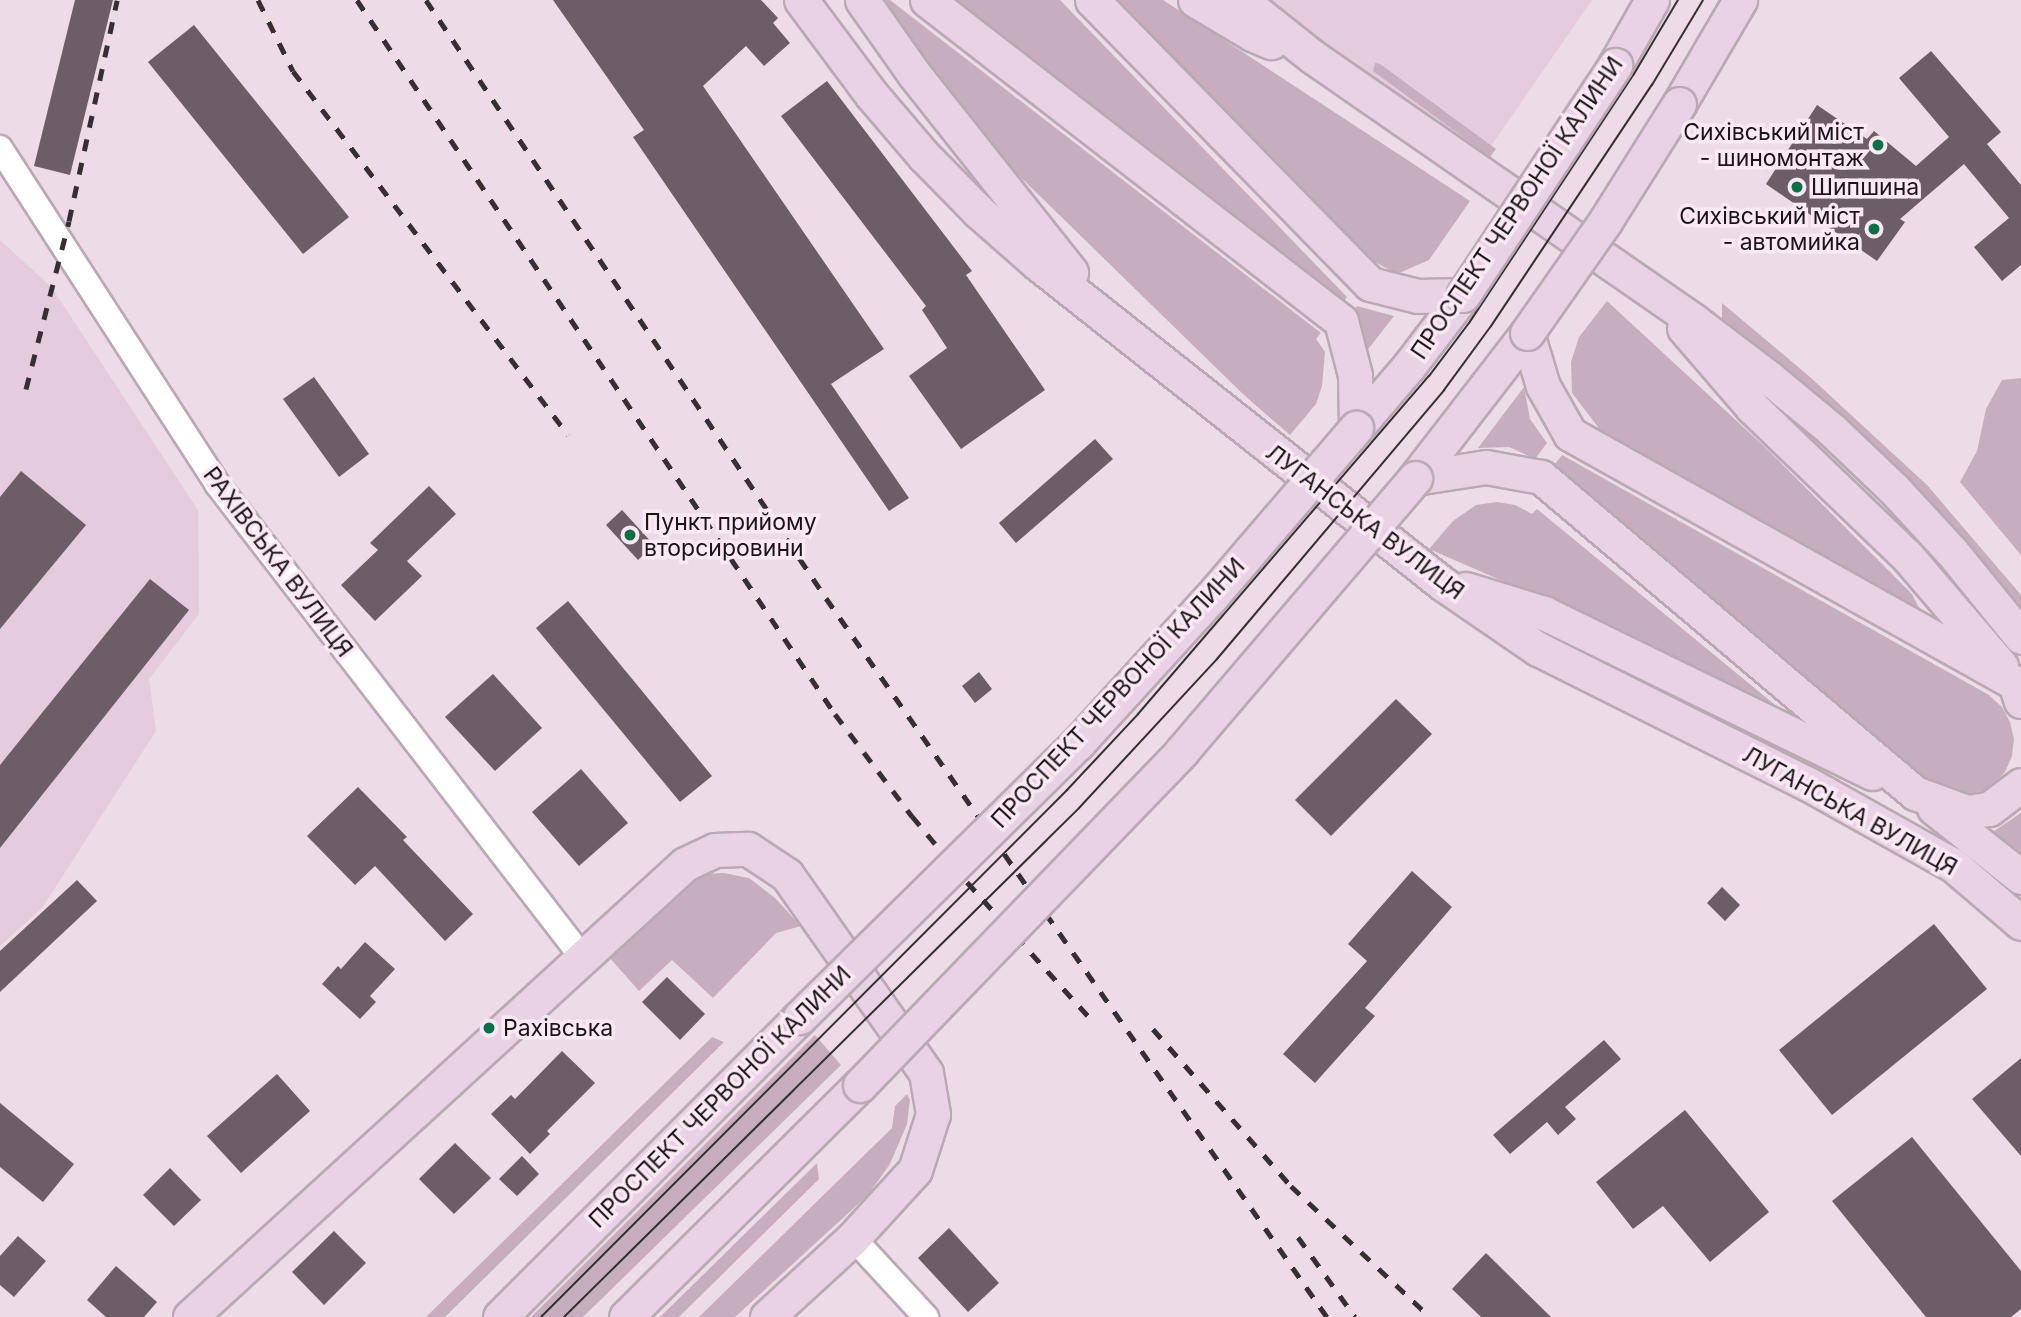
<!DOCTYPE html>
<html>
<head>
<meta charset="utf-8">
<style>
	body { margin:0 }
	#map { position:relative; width:2021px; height:1317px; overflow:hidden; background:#eddbe7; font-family:Inter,sans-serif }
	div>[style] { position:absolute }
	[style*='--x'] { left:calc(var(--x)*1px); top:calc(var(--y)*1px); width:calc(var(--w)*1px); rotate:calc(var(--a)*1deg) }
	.built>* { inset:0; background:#e4ccdc }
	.green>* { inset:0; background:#c7aebf }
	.building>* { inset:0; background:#6c5d67 }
	.roads { filter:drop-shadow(2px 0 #baa9b4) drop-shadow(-2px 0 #baa9b4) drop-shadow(0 2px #baa9b4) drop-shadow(0 -2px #baa9b4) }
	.street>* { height:24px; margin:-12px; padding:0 12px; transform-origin:12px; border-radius:12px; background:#fff }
	.secondary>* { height:33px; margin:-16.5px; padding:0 16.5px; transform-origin:16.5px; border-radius:16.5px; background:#e9d2e3 }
	.tram>* { height:2px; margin:-1px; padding:0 1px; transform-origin:1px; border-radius:1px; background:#362e33 }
	.rail>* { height:5px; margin-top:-2.5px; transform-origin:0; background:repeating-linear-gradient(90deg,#362e33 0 12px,transparent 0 24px) }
	.bridges { filter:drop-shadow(2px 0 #baa9b4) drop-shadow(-2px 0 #baa9b4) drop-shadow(0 2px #baa9b4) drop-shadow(0 -2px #baa9b4) }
	.secondary-bridge>* { height:33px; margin:-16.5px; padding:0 16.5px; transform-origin:16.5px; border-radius:16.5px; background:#e9d2e3 }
	.dots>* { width:19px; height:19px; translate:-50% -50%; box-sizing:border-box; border:4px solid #fae8f4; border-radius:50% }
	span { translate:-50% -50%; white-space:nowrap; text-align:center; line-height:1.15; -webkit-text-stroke:7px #fae8f4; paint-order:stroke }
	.poi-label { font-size:23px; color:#1b1519 }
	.right { translate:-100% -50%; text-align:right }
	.left { translate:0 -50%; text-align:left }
	.street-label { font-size:23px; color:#1b1519 }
</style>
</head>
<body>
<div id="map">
	<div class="built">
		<i style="clip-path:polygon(1261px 0,1592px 0,1482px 159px)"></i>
		<i style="clip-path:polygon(0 240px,52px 288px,198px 510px,199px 614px,149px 679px,156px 731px,42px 908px,0 946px)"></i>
	</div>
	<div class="green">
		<i style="clip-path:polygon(876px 0,890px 0,1321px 333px,1316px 339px,1325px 352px,1322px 386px,1316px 404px,1290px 435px,1245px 396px,1009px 166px,931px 75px)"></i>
		<i style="clip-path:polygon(945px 0,1060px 0,1347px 297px,1341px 305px)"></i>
		<i style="clip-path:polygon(1107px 0,1163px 0,1470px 201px,1429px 260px,1397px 274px,1377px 263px,1370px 271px)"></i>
		<i style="clip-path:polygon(1375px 63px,1380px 64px,1496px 149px,1490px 157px,1373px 71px)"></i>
		<i style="clip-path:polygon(1607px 301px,1766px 448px,1912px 594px,1920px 610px,1916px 611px,1591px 437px,1598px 427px,1572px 393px,1571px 362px,1579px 337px)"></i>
		<i style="clip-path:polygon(1722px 303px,1810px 377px,1927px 485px,2021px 595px,2021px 614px,1803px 385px,1722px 319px)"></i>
		<i style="clip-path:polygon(1357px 306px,1394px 316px,1366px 352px,1350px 316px)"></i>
		<i style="clip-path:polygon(2021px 378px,2021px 555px,1960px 482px,1977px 451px,1986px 409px,2002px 380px)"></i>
		<i style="clip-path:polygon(1524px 387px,1530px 419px,1547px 443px,1535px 459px,1509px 447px,1478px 448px)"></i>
		<i style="clip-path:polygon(1562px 455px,1989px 695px,2002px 707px,2010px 722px,2014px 739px,2012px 756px,2005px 772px,1993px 785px,1978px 793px,1960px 797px,1943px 795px,1551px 469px)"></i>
		<i style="clip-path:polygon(1497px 502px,1515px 505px,1532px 514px,1537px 509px,1786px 714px,1562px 607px,1429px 549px,1453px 521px,1476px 505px)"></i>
		<i style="clip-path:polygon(2021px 813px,2021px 859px,1991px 833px)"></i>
		<i style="clip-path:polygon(724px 873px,749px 878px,775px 898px,801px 926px,776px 933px,713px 998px,672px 960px,639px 991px,609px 957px,700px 874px)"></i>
		<i style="clip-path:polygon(815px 1035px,841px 1065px,583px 1317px,531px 1317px)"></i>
		<i style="clip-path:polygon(712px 1037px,724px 1042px,445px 1317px,426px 1317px)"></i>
		<i style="clip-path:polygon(907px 1094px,910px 1100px,907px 1124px,890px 1164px,868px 1195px,735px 1317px,699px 1317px,892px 1128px,895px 1106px)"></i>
		<i style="clip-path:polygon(817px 1163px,819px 1179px,679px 1317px,660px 1317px)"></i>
	</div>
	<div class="building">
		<i style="clip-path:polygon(75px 0,113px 0,70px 175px,34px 166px)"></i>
		<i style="clip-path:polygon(553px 0,761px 0,778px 18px,773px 23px,790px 43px,764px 66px,746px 46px,703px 86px,884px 349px,831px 384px,909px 498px,889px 511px,633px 137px,644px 130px)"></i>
		<i style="clip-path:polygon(194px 25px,349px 217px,303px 254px,148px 62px)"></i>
		<i style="clip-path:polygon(1931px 51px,2001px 132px,1987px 144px,2021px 185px,2021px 265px,2002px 281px,1974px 247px,2009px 218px,1964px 164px,1900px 219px,1905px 222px,1877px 261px,1766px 184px,1817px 105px,1867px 139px,1874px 131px,1916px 166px,1949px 137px,1899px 78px)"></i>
		<i style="clip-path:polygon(827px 81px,972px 271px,966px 275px,1045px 390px,961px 449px,909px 376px,947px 348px,922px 310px,926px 306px,781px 116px)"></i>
		<i style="clip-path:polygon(314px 377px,369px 454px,339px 477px,283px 399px)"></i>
		<i style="clip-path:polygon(1095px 439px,1113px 459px,1016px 543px,999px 523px)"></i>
		<i style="clip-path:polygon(21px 471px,86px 525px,0 629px,0 497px)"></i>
		<i style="clip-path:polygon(429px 486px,456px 514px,407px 561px,422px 576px,375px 621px,341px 585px,378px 550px,370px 543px)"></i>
		<i style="clip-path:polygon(622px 510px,654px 545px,638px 560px,606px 525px)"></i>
		<i style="clip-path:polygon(150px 579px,189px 610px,0 848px,0 765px)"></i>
		<i style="clip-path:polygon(568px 601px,712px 776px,680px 802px,536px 628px)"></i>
		<i style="clip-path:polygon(979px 672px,992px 689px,975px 703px,962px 686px)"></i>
		<i style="clip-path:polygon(493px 674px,542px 728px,495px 771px,445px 717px)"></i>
		<i style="clip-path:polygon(1396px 699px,1432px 734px,1331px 836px,1295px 800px)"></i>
		<i style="clip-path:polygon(581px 769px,628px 823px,579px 866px,532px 812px)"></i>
		<i style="clip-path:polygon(358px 787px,407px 837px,403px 840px,473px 914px,445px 941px,375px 866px,355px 885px,307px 836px)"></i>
		<i style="clip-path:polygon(1412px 871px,1452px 907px,1365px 1008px,1375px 1016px,1315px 1083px,1283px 1054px,1367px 961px,1348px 944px)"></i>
		<i style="clip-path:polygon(77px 880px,97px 901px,0 992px,0 951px)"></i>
		<i style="clip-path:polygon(1722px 887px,1740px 905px,1725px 921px,1707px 903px)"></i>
		<i style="clip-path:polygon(1934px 924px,1987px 989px,1832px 1115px,1779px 1050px)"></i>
		<i style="clip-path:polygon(365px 942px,395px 969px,370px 996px,376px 1002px,360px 1019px,322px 984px,338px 966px,341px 969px)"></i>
		<i style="clip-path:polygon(667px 977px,705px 1014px,680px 1040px,642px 1002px)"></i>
		<i style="clip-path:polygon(1604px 1040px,1621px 1059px,1565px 1107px,1576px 1119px,1558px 1135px,1547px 1122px,1510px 1154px,1493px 1135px)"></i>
		<i style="clip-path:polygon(562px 1051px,595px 1083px,547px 1131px,550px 1134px,530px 1154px,491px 1114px,511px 1095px,515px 1099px)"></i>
		<i style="clip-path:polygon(2021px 1058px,2021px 1156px,1972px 1099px)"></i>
		<i style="clip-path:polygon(277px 1074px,310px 1111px,241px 1173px,207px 1136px)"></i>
		<i style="clip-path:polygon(0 1103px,74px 1164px,43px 1202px,0 1167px)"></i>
		<i style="clip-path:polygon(1685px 1110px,1769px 1212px,1710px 1262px,1663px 1206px,1633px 1229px,1596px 1182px)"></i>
		<i style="clip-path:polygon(1912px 1137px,2021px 1271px,2021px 1309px,2011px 1317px,1926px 1317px,1832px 1201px)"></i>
		<i style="clip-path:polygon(455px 1143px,491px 1178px,454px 1214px,419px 1179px)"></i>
		<i style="clip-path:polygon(522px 1156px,539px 1174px,517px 1196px,499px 1179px)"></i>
		<i style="clip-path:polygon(170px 1168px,201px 1200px,174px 1226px,143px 1195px)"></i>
		<i style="clip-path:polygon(949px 1228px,999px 1283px,968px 1312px,918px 1258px)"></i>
		<i style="clip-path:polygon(334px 1231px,366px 1263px,324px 1305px,292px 1272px)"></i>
		<i style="clip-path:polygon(18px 1236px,46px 1261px,14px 1297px,0 1285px,0 1256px)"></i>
		<i style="clip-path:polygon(1486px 1253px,1551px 1317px,1481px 1317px,1452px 1289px)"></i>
		<i style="clip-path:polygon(116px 1266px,157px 1302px,144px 1317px,106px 1317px,87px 1300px)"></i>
	</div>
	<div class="roads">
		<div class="street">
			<i style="--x:0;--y:148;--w:400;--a:57.1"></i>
			<i style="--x:217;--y:484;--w:597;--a:52.34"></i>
			<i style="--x:853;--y:1238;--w:108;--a:47.3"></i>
		</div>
		<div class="secondary">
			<i style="--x:801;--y:0;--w:117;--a:53.3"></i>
			<i style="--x:871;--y:94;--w:82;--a:49.5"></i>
			<i style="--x:924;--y:156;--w:77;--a:45.5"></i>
			<i style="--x:978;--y:211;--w:79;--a:41.4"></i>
			<i style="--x:1037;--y:263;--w:518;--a:38.33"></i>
			<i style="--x:1443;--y:584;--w:115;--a:34.4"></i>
			<i style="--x:1538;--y:649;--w:302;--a:26.6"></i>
			<i style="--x:1808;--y:784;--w:166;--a:29.2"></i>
			<i style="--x:1953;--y:865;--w:89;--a:40.5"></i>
			<i style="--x:862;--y:0;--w:90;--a:54.9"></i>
			<i style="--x:914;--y:74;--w:253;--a:51.6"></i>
			<i style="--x:927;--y:0;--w:524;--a:37.79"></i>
			<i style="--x:1341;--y:321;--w:56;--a:75.5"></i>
			<i style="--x:1355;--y:375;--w:53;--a:88.9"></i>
			<i style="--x:1092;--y:0;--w:397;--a:45.6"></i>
			<i style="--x:1370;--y:284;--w:49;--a:14.3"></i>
			<i style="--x:1417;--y:296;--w:46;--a:-1.2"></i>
			<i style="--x:1195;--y:0;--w:66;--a:30.8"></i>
			<i style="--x:1252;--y:34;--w:21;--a:23"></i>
			<i style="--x:1241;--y:0;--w:92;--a:38.4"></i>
			<i style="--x:1313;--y:57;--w:464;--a:34.7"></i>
			<i style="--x:1694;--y:321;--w:93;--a:37.1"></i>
			<i style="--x:1768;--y:377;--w:83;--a:39.6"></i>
			<i style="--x:1832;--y:430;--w:84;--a:43.6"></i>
			<i style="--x:1893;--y:488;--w:87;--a:47.3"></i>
			<i style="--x:1952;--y:552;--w:109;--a:50.9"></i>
			<i style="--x:1615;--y:65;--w:75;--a:-60.4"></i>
			<i style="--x:1679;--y:104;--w:121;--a:-59.6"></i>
			<i style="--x:1684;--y:328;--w:104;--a:49.3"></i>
			<i style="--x:1752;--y:407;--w:215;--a:43.9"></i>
			<i style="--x:1907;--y:556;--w:145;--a:49.5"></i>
			<i style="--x:1527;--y:333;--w:55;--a:73.2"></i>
			<i style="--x:1543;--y:386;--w:55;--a:60.6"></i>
			<i style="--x:1570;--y:434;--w:510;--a:29.23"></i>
			<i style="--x:2015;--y:683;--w:19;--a:72"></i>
			<i style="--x:1356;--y:428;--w:82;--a:-49.5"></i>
			<i style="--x:1409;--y:366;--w:89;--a:-52.7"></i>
			<i style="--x:1415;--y:478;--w:72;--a:-8.8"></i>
			<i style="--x:1486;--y:467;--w:56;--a:10.3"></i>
			<i style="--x:1541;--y:477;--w:490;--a:40.2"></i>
			<i style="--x:1915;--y:793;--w:55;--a:20.1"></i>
			<i style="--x:1967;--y:812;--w:22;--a:-8"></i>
			<i style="--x:1989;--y:809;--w:40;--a:-37"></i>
			<i style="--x:1415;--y:478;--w:183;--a:-52.3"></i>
			<i style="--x:1466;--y:589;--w:82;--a:17.1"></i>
			<i style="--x:1544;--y:613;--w:365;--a:26"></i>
			<i style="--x:1934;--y:808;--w:111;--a:38.4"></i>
			<i style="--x:190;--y:1317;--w:671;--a:-42.46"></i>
			<i style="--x:685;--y:864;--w:33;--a:-25"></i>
			<i style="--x:715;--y:850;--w:33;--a:-2"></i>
			<i style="--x:748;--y:849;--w:47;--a:33.7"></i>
			<i style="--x:787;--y:875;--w:242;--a:54.9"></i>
			<i style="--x:926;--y:1073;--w:42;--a:80.3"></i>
			<i style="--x:933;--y:1114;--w:59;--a:107.8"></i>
			<i style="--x:915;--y:1170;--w:92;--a:132.4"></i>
			<i style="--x:853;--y:1238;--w:117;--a:137.4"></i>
			<i style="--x:500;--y:1317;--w:424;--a:-45"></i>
			<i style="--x:626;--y:1317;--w:330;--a:-44.8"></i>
		</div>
	</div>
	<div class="tram">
		<i style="--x:541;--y:1317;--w:745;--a:-45.05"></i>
		<i style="--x:1067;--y:790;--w:104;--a:-46.9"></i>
		<i style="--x:1138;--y:714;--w:446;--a:-49.3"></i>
		<i style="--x:1429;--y:376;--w:66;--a:-53"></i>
		<i style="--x:1469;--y:323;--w:299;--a:-56.5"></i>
		<i style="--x:1634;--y:74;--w:86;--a:-59.3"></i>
		<i style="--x:564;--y:1317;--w:724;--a:-44.66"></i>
		<i style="--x:1079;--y:808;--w:203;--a:-47.2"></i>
		<i style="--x:1217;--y:659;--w:352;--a:-49.8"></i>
		<i style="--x:1444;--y:390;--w:79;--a:-53.7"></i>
		<i style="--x:1491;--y:326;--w:290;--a:-56.3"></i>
		<i style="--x:1652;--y:85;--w:99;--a:-59"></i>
	</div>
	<div class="rail">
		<i style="--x:258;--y:0;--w:79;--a:63.8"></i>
		<i style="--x:293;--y:71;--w:456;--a:52.9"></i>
		<i style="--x:357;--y:0;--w:859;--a:56.2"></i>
		<i style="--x:835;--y:714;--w:128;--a:53"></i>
		<i style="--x:912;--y:816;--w:86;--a:50.2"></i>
		<i style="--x:967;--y:882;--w:183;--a:47.9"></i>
		<i style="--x:426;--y:0;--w:719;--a:56.22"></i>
		<i style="--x:826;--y:598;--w:876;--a:55.13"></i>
		<i style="--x:26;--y:389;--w:173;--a:-75.6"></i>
		<i style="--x:69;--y:221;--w:226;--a:-77.7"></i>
		<i style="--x:1153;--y:1029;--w:209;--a:48.7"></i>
		<i style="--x:1291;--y:1186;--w:191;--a:43.3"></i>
		<i style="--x:1298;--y:1237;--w:98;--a:54.5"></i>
	</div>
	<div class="bridges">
		<div class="secondary-bridge">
			<i style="--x:1463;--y:295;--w:276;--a:-56.5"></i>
			<i style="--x:1527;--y:333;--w:138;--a:-55"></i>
			<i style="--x:1606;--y:220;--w:137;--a:-57.8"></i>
			<i style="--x:800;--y:1017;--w:390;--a:-44.6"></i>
			<i style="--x:1078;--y:743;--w:197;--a:-47.7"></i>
			<i style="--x:1211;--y:597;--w:223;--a:-49.4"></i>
			<i style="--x:860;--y:1085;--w:464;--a:-46"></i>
			<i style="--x:1182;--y:751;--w:359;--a:-49.5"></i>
		</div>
	</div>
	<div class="dots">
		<i style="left:1878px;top:145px;background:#0d6f45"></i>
		<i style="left:1797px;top:187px;background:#0d6f45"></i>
		<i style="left:1874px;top:229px;background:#0d6f45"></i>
		<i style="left:630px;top:535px;background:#0d6f45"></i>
		<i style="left:489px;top:1028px;background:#0d6f45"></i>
	</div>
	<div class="poi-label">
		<span class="right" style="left:1864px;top:145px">Сихівський міст<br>- шиномонтаж</span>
		<span class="left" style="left:1811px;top:187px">Шипшина</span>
		<span class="right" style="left:1860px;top:229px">Сихівський міст<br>- автомийка</span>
		<span class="left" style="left:644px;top:535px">Пункт прийому<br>вторсировини</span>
		<span class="left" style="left:503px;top:1028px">Рахівська</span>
	</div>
	<div class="street-label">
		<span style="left:1517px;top:208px;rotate:-56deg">ПРОСПЕКТ ЧЕРВОНОЇ КАЛИНИ</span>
		<span style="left:1365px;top:522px;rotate:37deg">ЛУГАНСЬКА ВУЛИЦЯ</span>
		<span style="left:278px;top:562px;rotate:53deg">РАХІВСЬКА ВУЛИЦЯ</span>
		<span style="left:1118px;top:693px;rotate:-47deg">ПРОСПЕКТ ЧЕРВОНОЇ КАЛИНИ</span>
		<span style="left:1850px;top:811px;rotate:29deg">ЛУГАНСЬКА ВУЛИЦЯ</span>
		<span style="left:720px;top:1097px;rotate:-45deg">ПРОСПЕКТ ЧЕРВОНОЇ КАЛИНИ</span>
	</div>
</div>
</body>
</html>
